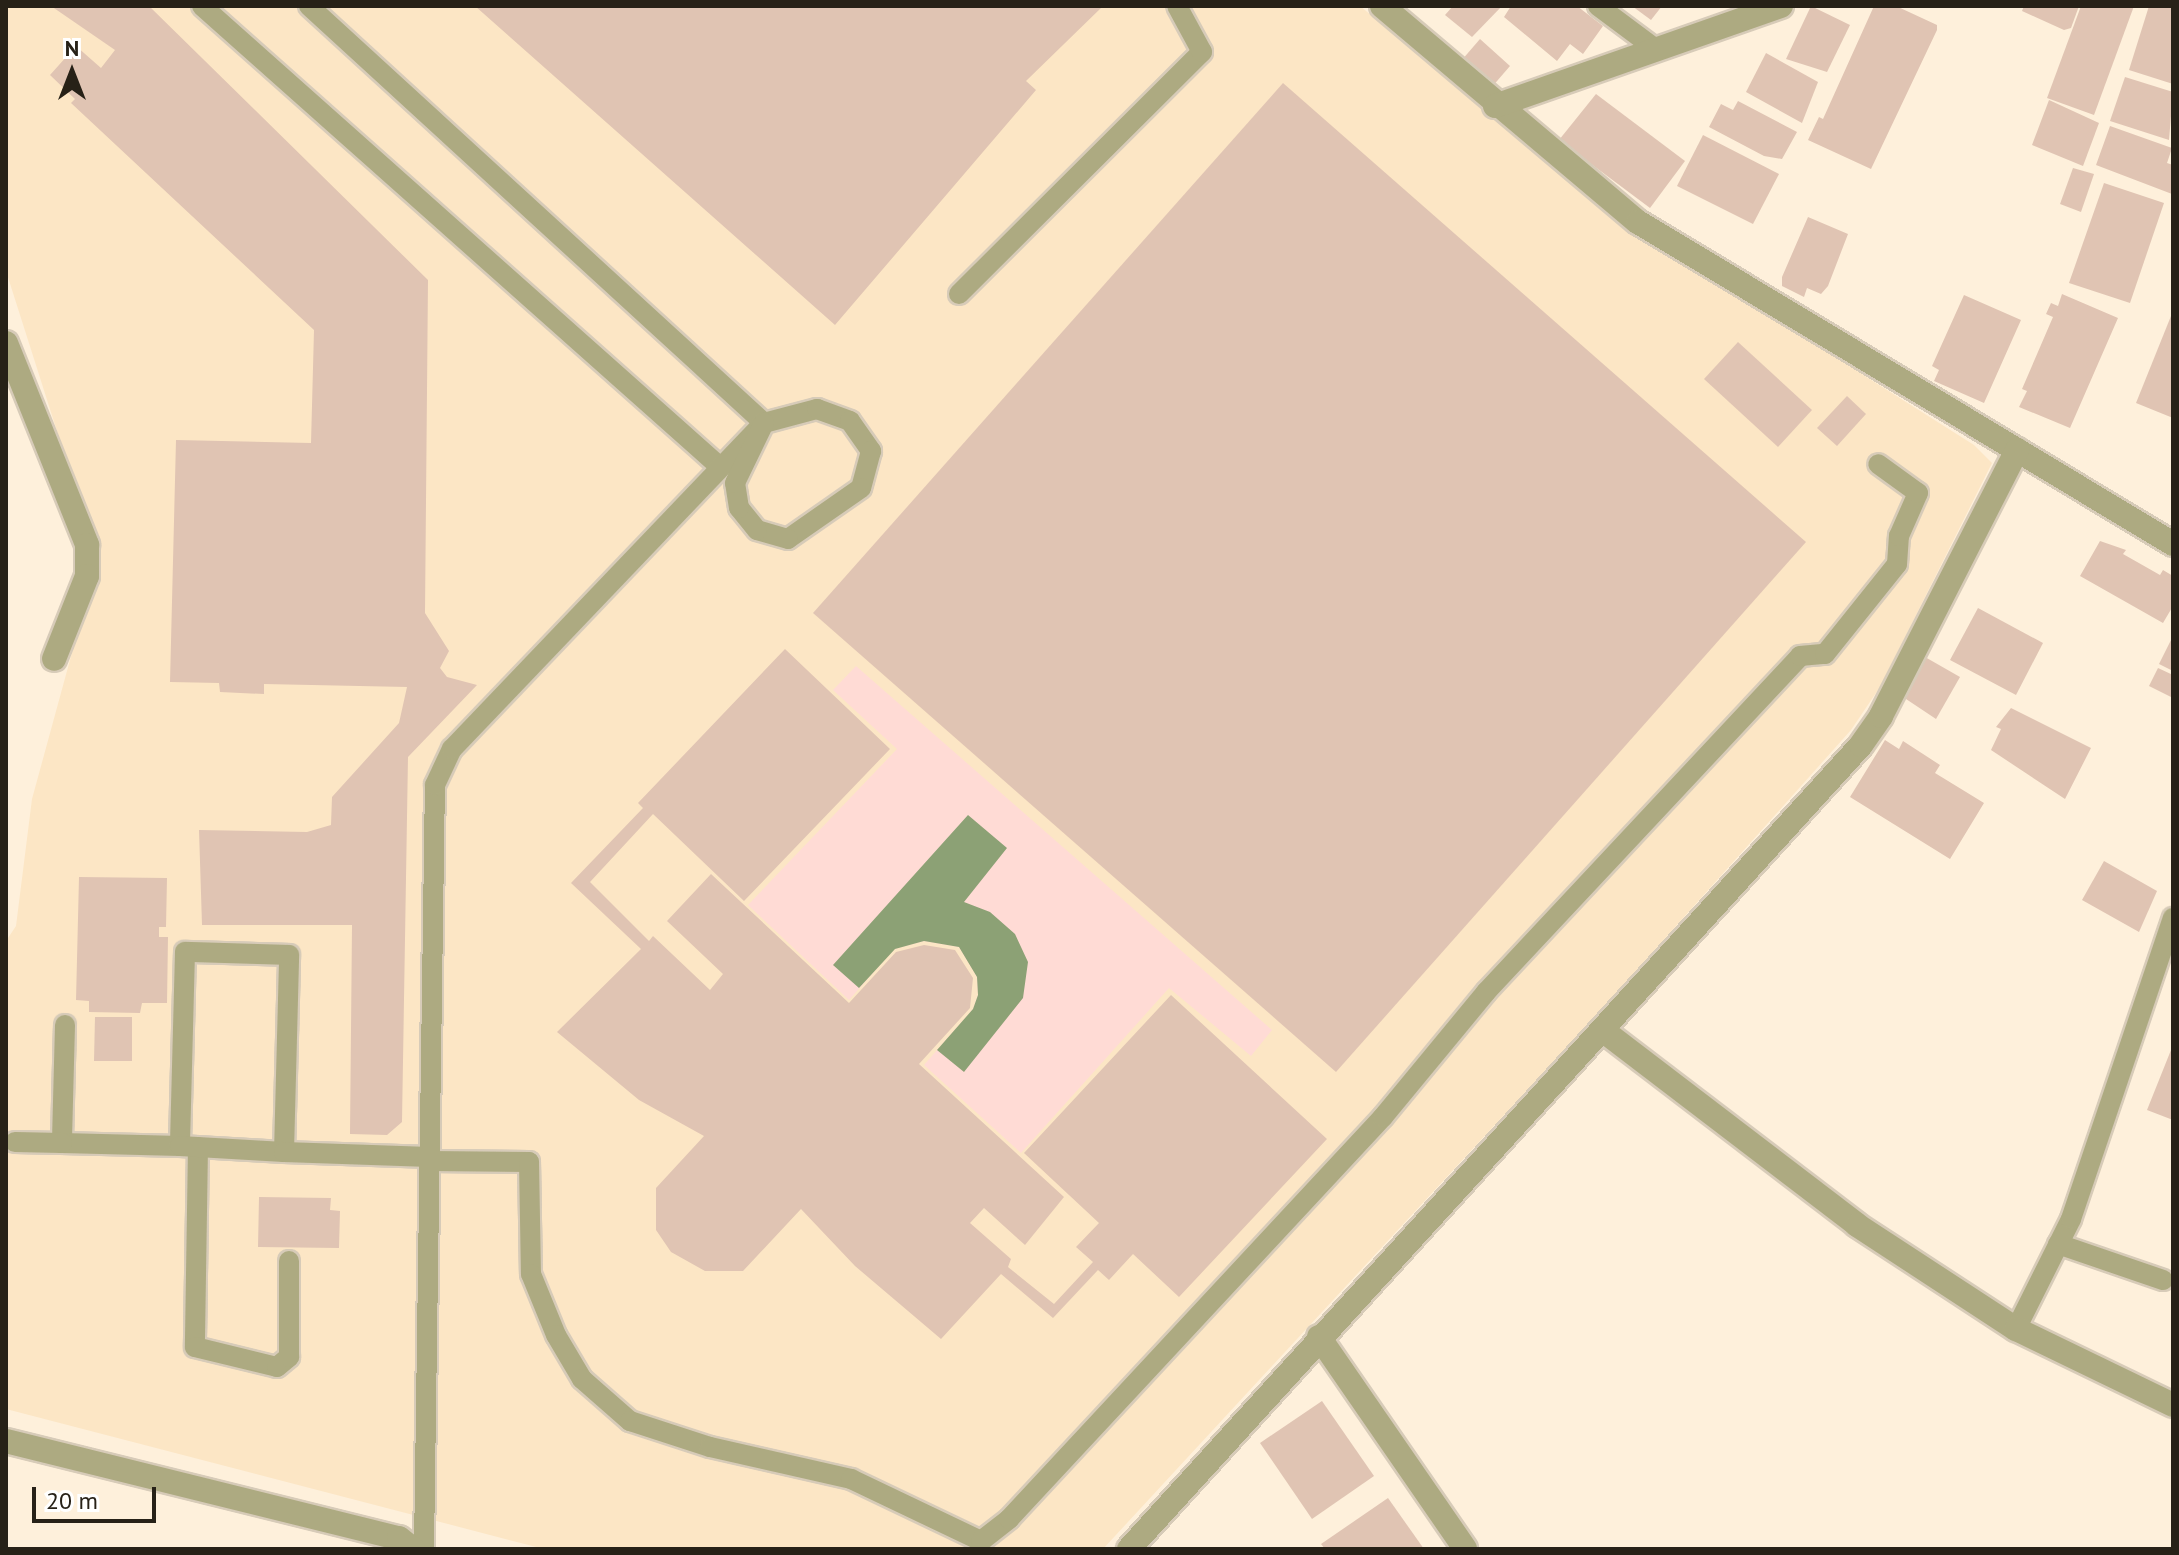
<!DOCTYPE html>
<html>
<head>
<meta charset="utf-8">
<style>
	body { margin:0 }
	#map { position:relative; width:2179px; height:1555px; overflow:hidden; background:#fef0db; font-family:"PT Sans",sans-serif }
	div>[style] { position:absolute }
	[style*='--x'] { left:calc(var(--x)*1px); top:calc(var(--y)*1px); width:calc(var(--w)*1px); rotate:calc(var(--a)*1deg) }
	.built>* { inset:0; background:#fce6c5 }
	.green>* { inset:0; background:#ffdbd5 }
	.water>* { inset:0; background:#8ca175 }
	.building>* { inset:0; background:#e0c4b3 }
	.roads { filter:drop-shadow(2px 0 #d7cbb8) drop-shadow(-2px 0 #d7cbb8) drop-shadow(0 2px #d7cbb8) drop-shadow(0 -2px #d7cbb8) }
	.service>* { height:20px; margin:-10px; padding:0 10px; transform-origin:10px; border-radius:10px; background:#adaa81 }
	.minor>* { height:24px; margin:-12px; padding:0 12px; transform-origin:12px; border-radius:12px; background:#adaa81 }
	.tertiary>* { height:24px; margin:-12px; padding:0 12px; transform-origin:12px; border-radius:12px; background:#adaa81 }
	span { translate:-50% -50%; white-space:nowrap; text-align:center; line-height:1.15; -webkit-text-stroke:7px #fff; paint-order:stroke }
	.frame { position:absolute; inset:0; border:8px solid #272117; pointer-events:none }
	.north { position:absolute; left:32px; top:32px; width:80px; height:80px; -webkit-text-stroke:6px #fff; paint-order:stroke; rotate:0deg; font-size:22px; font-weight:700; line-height:32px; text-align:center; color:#272117 }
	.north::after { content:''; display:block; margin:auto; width:28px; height:36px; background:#272117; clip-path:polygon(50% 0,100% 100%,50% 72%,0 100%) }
	.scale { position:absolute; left:32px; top:1487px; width:124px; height:36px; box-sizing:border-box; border:4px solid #272117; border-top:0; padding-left:10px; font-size:24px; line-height:28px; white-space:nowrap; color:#272117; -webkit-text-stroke:6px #fff; paint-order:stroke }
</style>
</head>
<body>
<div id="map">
	<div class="built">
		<i style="clip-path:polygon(6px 6px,1360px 6px,1634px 230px,1974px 445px,1992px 463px,1880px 687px,1851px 730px,1602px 1009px,1103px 1549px,544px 1549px,6px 1409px,6px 941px,16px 926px,32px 799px,76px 638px,97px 581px,91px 538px,6px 271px)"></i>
	</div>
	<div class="green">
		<i style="clip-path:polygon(856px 666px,1272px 1030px,1251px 1056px,1169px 988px,1021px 1153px,924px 1065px,973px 1009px,978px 995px,977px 977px,959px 947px,924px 941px,894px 949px,849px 1000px,748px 905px,897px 749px,833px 690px)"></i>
	</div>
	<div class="water">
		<i style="clip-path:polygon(968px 815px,1007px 848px,964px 902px,990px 912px,1015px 934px,1028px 962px,1023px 998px,964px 1072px,937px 1050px,973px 1009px,978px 995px,977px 977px,959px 947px,924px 941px,895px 949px,859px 988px,833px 965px)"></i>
	</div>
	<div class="building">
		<i style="clip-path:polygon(51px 6px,149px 6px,428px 280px,425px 613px,449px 651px,440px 668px,447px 677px,477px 685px,408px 757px,402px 1122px,387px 1135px,350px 1134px,352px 925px,202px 925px,199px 830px,307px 832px,331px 825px,332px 797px,399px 723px,407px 687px,264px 684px,264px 694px,220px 692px,219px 683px,170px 682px,176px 440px,311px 443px,314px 330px,71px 103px,75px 99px,50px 75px,76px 46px,101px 68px,115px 50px)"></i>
		<i style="clip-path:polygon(475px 6px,1099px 6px,1101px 8px,1026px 81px,1036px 90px,835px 325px)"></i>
		<i style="clip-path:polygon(1453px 6px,1502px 6px,1472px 37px,1445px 15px)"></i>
		<i style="clip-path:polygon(1511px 6px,1577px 6px,1603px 26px,1583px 54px,1570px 44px,1557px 61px,1504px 17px)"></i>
		<i style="clip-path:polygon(1632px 6px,1662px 6px,1651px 20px)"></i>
		<i style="clip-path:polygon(1811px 6px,1850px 25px,1827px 72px,1786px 59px)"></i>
		<i style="clip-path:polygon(1874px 6px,1896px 6px,1937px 25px,1937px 30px,1871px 169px,1808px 140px,1819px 117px,1823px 119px)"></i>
		<i style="clip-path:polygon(2024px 6px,2079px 6px,2071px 28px,2064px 30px,2022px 11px)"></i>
		<i style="clip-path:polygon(2081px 6px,2134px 6px,2094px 115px,2047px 98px)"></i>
		<i style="clip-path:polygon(2149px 6px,2173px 6px,2173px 84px,2129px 70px)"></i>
		<i style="clip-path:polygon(1480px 39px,1510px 66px,1491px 88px,1461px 61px)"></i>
		<i style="clip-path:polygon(1766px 53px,1818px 82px,1802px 123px,1746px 92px)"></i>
		<i style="clip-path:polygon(2125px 77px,2173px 92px,2169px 140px,2110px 121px)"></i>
		<i style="clip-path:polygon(1283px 83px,1806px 542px,1336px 1072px,813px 613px)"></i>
		<i style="clip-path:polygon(1596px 94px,1685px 161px,1650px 208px,1559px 140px)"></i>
		<i style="clip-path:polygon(2049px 100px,2099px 123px,2083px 166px,2032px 145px)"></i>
		<i style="clip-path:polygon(1738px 101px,1797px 132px,1782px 159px,1764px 156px,1709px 127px,1721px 104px,1733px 110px)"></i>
		<i style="clip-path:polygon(2110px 126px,2172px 148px,2167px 163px,2173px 165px,2172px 194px,2096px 165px)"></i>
		<i style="clip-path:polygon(1703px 135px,1779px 174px,1753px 224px,1677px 186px)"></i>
		<i style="clip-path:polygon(2073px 168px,2094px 174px,2081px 212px,2060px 204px)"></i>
		<i style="clip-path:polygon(2104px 183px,2164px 203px,2130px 303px,2069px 283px)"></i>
		<i style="clip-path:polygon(1808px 217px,1848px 234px,1828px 286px,1821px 294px,1807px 288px,1804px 297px,1782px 286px,1782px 277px)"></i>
		<i style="clip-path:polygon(2062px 294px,2118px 318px,2070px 428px,2019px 407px,2027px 391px,2022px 389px,2053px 317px,2046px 314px,2051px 303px,2058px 306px)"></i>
		<i style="clip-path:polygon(1964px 295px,2021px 320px,1984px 403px,1934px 381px,1939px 370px,1932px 366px)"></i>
		<i style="clip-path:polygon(2173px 311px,2173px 418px,2136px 403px)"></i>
		<i style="clip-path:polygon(1738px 342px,1812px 410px,1778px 447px,1704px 379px)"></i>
		<i style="clip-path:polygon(1847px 396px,1866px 414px,1837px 446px,1817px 428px)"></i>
		<i style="clip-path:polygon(2100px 541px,2126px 550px,2123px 554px,2160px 575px,2163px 570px,2173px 576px,2173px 606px,2163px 623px,2080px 576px)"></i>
		<i style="clip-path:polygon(1978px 608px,2043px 643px,2016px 695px,1950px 660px)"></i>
		<i style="clip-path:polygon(2173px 636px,2173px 671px,2159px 664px)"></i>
		<i style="clip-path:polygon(785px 649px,890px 749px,744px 901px,653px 814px,590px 882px,649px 941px,653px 936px,710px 990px,723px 974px,667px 921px,711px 874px,849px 1003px,896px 952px,924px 945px,955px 950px,973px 978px,970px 1008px,919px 1064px,1064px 1197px,1025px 1245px,984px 1208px,970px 1223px,1011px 1259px,1008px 1267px,1054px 1304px,1093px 1262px,1076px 1247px,1099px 1223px,1024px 1153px,1171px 995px,1327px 1139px,1179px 1297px,1133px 1254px,1109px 1280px,1098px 1270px,1053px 1318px,1001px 1274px,941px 1339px,855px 1266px,801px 1209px,743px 1271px,705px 1271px,671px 1252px,656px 1230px,656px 1188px,704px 1136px,639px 1100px,557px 1032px,641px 949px,571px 883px,643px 808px,638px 803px)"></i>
		<i style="clip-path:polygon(1925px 657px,1960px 677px,1936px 719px,1903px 697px)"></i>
		<i style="clip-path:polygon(2158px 668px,2173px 675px,2171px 697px,2149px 686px)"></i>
		<i style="clip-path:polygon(2011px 708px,2091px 748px,2065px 799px,1991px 750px,2001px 729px,1996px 727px)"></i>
		<i style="clip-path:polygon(1885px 740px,1899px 749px,1903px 741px,1940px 765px,1935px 773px,1984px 803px,1950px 859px,1850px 797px)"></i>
		<i style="clip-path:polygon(2104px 861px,2157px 891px,2139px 932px,2082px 900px)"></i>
		<i style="clip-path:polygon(79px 877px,167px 878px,166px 927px,159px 927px,159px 937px,168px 937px,167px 1003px,142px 1003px,140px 1013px,89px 1012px,89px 1001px,76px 1000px)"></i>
		<i style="clip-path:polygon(95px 1017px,132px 1017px,132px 1061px,94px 1061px)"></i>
		<i style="clip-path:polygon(2173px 1045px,2173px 1120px,2147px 1110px)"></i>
		<i style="clip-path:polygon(259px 1197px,331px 1198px,330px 1210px,340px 1211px,339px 1248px,258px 1247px)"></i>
		<i style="clip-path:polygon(1322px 1401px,1374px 1476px,1312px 1519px,1260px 1443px)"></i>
		<i style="clip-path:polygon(1388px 1498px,1424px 1549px,1325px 1549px,1321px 1544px)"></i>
	</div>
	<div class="roads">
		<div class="service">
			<i style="--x:202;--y:6;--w:692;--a:41.66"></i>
			<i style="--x:309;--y:6;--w:617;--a:42.5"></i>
			<i style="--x:1598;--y:6;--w:74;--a:36.7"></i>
			<i style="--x:959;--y:294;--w:343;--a:-44.9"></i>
			<i style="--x:1202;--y:52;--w:52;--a:-118.5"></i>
			<i style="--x:65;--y:1025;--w:118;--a:91.5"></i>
			<i style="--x:62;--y:1143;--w:118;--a:1.5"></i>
			<i style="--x:15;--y:1142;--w:47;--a:1.2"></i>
			<i style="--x:198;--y:1147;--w:200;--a:90.9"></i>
			<i style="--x:195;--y:1347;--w:84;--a:13.7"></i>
			<i style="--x:277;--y:1367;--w:16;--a:-40"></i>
			<i style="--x:289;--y:1357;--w:96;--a:-90"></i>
			<i style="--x:284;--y:1152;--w:197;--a:-88.5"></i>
			<i style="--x:289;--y:955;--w:104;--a:-178.3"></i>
			<i style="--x:185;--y:952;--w:194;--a:91.5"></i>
			<i style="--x:180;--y:1146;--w:104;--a:3.3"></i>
			<i style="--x:284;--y:1152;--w:146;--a:2"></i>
			<i style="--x:430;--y:1161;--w:99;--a:0.6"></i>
			<i style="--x:529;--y:1162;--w:112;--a:89"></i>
			<i style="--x:531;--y:1274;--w:66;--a:67.7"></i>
			<i style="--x:556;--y:1335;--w:51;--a:59.4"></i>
			<i style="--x:582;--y:1379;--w:64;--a:41.2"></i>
			<i style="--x:630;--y:1421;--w:84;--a:18"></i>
			<i style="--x:710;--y:1447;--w:145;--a:12.8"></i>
			<i style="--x:851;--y:1479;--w:144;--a:25.5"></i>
			<i style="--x:981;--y:1541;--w:36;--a:-38"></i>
			<i style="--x:1009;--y:1519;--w:549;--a:-47.07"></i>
			<i style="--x:1383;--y:1117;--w:162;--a:-50.5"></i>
			<i style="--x:1486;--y:992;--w:460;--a:-46.9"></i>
			<i style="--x:1800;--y:656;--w:25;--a:-5"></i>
			<i style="--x:1825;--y:654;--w:115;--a:-51.3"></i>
			<i style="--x:1897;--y:564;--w:28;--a:-86"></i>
			<i style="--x:1899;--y:536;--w:47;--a:-66.2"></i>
			<i style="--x:1918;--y:493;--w:49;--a:-144.1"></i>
			<i style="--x:2058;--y:1244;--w:111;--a:18.9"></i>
			<i style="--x:2016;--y:1329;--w:123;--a:-63.4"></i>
			<i style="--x:2071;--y:1219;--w:318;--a:-71.3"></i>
			<i style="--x:424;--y:1549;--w:764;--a:-89.18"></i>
			<i style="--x:435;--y:785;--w:40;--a:-65"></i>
			<i style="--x:452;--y:749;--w:451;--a:-46.3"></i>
			<i style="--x:764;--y:423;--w:55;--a:-14.8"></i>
			<i style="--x:817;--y:409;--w:35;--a:20"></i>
			<i style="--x:850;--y:421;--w:37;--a:55"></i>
			<i style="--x:871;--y:451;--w:38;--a:105"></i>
			<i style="--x:861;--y:488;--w:89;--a:145.1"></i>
			<i style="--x:788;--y:539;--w:32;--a:-164"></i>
			<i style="--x:757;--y:530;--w:28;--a:-129"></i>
			<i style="--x:739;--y:508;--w:25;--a:-99"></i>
			<i style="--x:735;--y:483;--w:67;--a:-64.2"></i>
		</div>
		<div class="minor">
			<i style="--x:1382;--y:6;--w:335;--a:40.2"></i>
			<i style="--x:1638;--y:222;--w:624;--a:31.04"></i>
			<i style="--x:1495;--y:106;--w:303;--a:-19.3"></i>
			<i style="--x:6;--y:343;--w:218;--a:68.1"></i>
			<i style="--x:87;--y:545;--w:31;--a:90"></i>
			<i style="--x:87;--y:576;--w:89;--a:111.7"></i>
			<i style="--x:1605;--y:1032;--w:317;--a:37.4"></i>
			<i style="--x:1857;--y:1225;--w:190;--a:33.2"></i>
			<i style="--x:2016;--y:1329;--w:174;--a:25.8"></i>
			<i style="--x:1319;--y:1337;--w:257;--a:55.4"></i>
			<i style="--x:1129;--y:1549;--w:1087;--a:-47.68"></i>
			<i style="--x:1861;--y:745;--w:35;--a:-55"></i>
			<i style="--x:1881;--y:716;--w:299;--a:-62.9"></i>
		</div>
		<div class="tertiary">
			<i style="--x:6;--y:1441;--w:405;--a:13.9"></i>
			<i style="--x:399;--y:1538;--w:18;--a:38"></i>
		</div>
	</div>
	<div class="frame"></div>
	<div class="north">N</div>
	<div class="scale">20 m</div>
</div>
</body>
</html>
